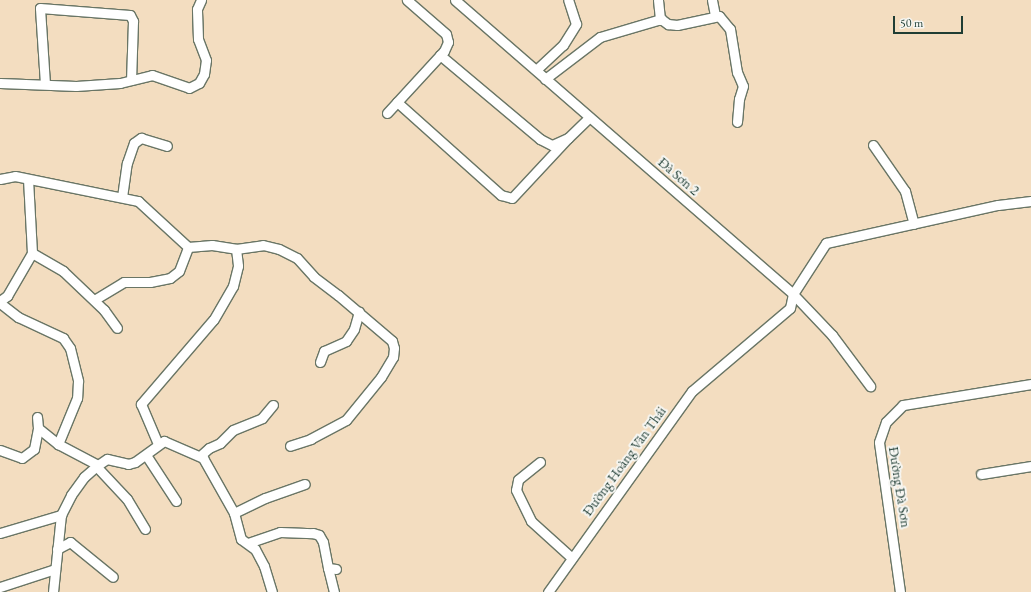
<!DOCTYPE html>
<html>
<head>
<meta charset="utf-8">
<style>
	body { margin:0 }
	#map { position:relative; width:1031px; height:592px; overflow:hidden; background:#f3ddc0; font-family:"EB Garamond",serif }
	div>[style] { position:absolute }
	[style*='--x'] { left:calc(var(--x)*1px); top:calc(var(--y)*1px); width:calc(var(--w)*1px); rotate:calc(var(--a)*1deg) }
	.roads { filter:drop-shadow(1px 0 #697565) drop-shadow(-1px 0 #697565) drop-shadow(0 1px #697565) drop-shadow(0 -1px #697565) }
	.minor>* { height:9px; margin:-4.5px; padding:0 4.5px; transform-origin:4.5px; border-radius:4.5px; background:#fff }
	span { translate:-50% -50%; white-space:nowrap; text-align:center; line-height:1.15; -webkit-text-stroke:4px #f6f6f2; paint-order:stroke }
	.street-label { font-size:14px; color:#1f3d34 }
	.scale { position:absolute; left:893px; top:16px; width:70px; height:18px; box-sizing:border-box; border:2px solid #1f3d34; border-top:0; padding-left:5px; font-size:12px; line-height:14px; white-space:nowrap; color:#1f3d34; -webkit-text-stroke:3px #f6f6f2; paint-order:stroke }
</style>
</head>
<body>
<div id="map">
	<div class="roads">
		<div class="minor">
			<i style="--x:455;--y:0;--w:448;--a:41"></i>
			<i style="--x:793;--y:294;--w:57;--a:46.4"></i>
			<i style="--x:832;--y:335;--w:64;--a:53.3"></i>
			<i style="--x:658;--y:0;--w:20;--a:84"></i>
			<i style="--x:712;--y:0;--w:16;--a:79"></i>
			<i style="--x:440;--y:55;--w:131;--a:40"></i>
			<i style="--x:540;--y:139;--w:13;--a:27"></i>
			<i style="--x:552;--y:145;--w:17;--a:-24"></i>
			<i style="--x:568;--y:138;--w:29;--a:-44"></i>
			<i style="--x:536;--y:70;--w:37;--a:-43"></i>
			<i style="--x:563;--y:45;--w:25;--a:-58"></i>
			<i style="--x:576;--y:24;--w:25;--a:-108"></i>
			<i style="--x:545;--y:79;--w:69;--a:-37.4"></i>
			<i style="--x:600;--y:37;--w:64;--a:-16.4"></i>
			<i style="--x:661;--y:19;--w:9;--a:36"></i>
			<i style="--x:668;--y:24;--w:9;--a:6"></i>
			<i style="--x:677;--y:25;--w:43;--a:-12.1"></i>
			<i style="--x:719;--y:16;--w:17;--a:50"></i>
			<i style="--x:730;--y:29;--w:44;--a:80.8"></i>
			<i style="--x:737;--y:72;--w:15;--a:67"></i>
			<i style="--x:743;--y:86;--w:14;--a:107"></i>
			<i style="--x:739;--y:99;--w:23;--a:95"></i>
			<i style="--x:0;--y:83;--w:76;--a:2.3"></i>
			<i style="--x:76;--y:86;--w:44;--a:-3.9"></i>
			<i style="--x:120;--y:83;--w:33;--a:-14"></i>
			<i style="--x:152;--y:75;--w:39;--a:19"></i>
			<i style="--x:189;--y:88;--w:11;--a:-27"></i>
			<i style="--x:199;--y:83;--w:10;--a:-61"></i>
			<i style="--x:204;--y:74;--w:14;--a:-82"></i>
			<i style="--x:206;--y:60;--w:22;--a:-111"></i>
			<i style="--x:198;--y:39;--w:30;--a:-92"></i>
			<i style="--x:197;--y:9;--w:10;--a:-66"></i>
			<i style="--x:45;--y:84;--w:76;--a:-93.8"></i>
			<i style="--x:40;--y:8;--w:90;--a:4.4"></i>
			<i style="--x:130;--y:15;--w:7;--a:63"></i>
			<i style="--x:133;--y:21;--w:59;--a:91.9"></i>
			<i style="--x:397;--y:102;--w:140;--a:41.8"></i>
			<i style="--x:501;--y:195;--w:11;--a:15"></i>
			<i style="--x:512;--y:198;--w:82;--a:-47"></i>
			<i style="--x:387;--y:113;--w:84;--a:-47.4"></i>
			<i style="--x:444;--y:51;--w:10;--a:-66"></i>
			<i style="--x:448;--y:42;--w:8;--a:-104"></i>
			<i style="--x:446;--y:34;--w:52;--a:-138.9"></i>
			<i style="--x:873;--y:145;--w:56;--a:55.2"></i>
			<i style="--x:905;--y:191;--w:34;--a:75"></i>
			<i style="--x:0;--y:179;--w:15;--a:-11"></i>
			<i style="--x:15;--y:176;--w:126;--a:11.5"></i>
			<i style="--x:138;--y:201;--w:68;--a:42.6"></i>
			<i style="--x:188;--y:247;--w:24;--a:-5"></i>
			<i style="--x:212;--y:245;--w:24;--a:9"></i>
			<i style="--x:236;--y:249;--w:17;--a:83"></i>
			<i style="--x:238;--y:266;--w:21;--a:104"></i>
			<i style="--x:233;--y:286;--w:39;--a:120"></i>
			<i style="--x:213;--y:320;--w:111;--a:130.6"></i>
			<i style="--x:141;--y:404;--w:43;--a:67"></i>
			<i style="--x:122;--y:197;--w:34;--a:-82"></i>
			<i style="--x:127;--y:163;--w:21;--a:-71"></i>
			<i style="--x:134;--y:143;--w:9;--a:-36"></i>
			<i style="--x:141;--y:138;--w:27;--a:17"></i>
			<i style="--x:236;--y:249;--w:27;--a:-8"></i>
			<i style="--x:263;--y:245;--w:16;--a:14"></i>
			<i style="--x:279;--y:249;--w:20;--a:27"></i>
			<i style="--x:297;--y:258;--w:25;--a:48"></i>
			<i style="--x:314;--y:277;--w:30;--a:37"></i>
			<i style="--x:338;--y:295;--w:71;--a:40.4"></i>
			<i style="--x:392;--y:341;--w:7;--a:74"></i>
			<i style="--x:394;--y:348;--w:9;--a:96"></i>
			<i style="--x:393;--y:357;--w:23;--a:121"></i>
			<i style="--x:381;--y:377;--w:55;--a:129.1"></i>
			<i style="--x:346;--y:420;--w:40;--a:152"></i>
			<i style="--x:311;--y:439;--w:22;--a:162"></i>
			<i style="--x:32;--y:253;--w:36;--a:30"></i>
			<i style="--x:63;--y:271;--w:57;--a:43.6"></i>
			<i style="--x:104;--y:310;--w:22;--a:54"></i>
			<i style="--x:94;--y:300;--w:35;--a:-31"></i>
			<i style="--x:124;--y:282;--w:26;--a:0"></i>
			<i style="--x:150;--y:282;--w:20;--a:-11"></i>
			<i style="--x:170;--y:278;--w:11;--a:-38"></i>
			<i style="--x:179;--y:271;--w:26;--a:-69"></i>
			<i style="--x:0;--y:301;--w:9;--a:-36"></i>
			<i style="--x:7;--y:296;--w:50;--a:-59.8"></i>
			<i style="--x:32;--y:253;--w:74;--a:-93.1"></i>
			<i style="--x:0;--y:303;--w:23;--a:38"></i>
			<i style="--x:18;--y:317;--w:50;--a:25"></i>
			<i style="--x:63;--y:338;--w:12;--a:55"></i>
			<i style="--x:70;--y:348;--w:34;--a:76"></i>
			<i style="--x:78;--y:381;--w:17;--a:93"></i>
			<i style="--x:77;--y:398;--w:50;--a:112.4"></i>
			<i style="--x:320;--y:362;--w:12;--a:-70"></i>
			<i style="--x:324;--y:351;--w:24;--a:-24"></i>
			<i style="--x:346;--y:341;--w:14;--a:-56"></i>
			<i style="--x:354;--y:329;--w:18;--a:-74"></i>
			<i style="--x:38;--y:428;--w:26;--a:39"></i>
			<i style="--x:58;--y:444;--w:45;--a:27.7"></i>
			<i style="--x:98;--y:465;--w:11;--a:-34"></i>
			<i style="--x:107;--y:459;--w:22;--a:13"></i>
			<i style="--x:128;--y:464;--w:7;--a:-16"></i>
			<i style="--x:135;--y:462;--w:36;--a:-36"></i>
			<i style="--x:164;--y:441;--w:43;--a:23.6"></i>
			<i style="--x:203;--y:458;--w:63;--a:60.6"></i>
			<i style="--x:234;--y:513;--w:27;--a:75"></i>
			<i style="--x:241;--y:539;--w:17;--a:36"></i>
			<i style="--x:255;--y:549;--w:19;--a:62"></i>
			<i style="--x:264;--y:566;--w:27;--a:73"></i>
			<i style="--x:0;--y:450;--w:23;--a:20"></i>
			<i style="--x:22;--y:458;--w:15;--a:-37"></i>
			<i style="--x:34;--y:449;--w:21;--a:-79"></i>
			<i style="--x:38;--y:428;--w:11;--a:-95"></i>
			<i style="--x:146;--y:455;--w:55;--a:56.9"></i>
			<i style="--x:200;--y:456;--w:12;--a:-42"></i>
			<i style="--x:209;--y:448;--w:12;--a:-24"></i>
			<i style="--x:220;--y:443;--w:18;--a:-45"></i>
			<i style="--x:233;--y:430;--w:31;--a:-22"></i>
			<i style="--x:262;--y:418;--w:17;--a:-50"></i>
			<i style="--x:540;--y:462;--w:28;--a:141"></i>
			<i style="--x:518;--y:480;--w:10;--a:101"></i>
			<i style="--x:516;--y:490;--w:34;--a:64"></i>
			<i style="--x:531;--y:521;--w:55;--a:42.1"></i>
			<i style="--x:96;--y:466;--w:45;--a:46.8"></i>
			<i style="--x:127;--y:499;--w:35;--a:59"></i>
			<i style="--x:981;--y:474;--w:51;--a:-9.1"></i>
			<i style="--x:234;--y:513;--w:34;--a:-26"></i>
			<i style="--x:265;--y:498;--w:42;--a:-19.3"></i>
			<i style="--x:0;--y:533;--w:64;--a:-16.4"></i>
			<i style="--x:248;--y:543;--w:34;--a:-19"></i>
			<i style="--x:280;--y:532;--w:33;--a:2"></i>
			<i style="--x:313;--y:533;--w:6;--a:18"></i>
			<i style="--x:319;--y:535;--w:8;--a:60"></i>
			<i style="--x:323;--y:542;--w:26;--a:79"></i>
			<i style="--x:328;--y:568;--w:8;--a:7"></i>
			<i style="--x:57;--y:549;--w:15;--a:-28"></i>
			<i style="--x:70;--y:542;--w:55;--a:39.1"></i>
			<i style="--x:328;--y:568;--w:25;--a:76"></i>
			<i style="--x:0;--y:587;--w:58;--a:-18.1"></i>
			<i style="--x:53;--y:592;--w:77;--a:-84.1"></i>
			<i style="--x:61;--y:515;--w:22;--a:-63"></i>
			<i style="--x:71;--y:495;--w:22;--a:-54"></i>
			<i style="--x:84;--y:477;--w:18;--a:-41"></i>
			<i style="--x:548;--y:592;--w:247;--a:-54.4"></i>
			<i style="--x:692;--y:391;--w:128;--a:-40.3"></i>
			<i style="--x:790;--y:308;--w:14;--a:-78"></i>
			<i style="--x:793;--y:294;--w:61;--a:-57.1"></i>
			<i style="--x:826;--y:243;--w:176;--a:-12.5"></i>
			<i style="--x:998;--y:205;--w:33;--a:-7"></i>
			<i style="--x:900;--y:592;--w:151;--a:-98"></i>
			<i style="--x:879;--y:442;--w:21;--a:-71"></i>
			<i style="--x:886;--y:422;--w:24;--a:-45"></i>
			<i style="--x:903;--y:405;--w:130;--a:-9.3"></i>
		</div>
	</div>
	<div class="street-label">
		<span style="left:679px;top:176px;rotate:41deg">Đà Sơn 2</span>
		<span style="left:624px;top:461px;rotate:-54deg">Đường Hoàng Văn Thái</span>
		<span style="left:900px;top:487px;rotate:81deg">Đường Đà Sơn</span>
	</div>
	<div class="scale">50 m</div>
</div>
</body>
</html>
